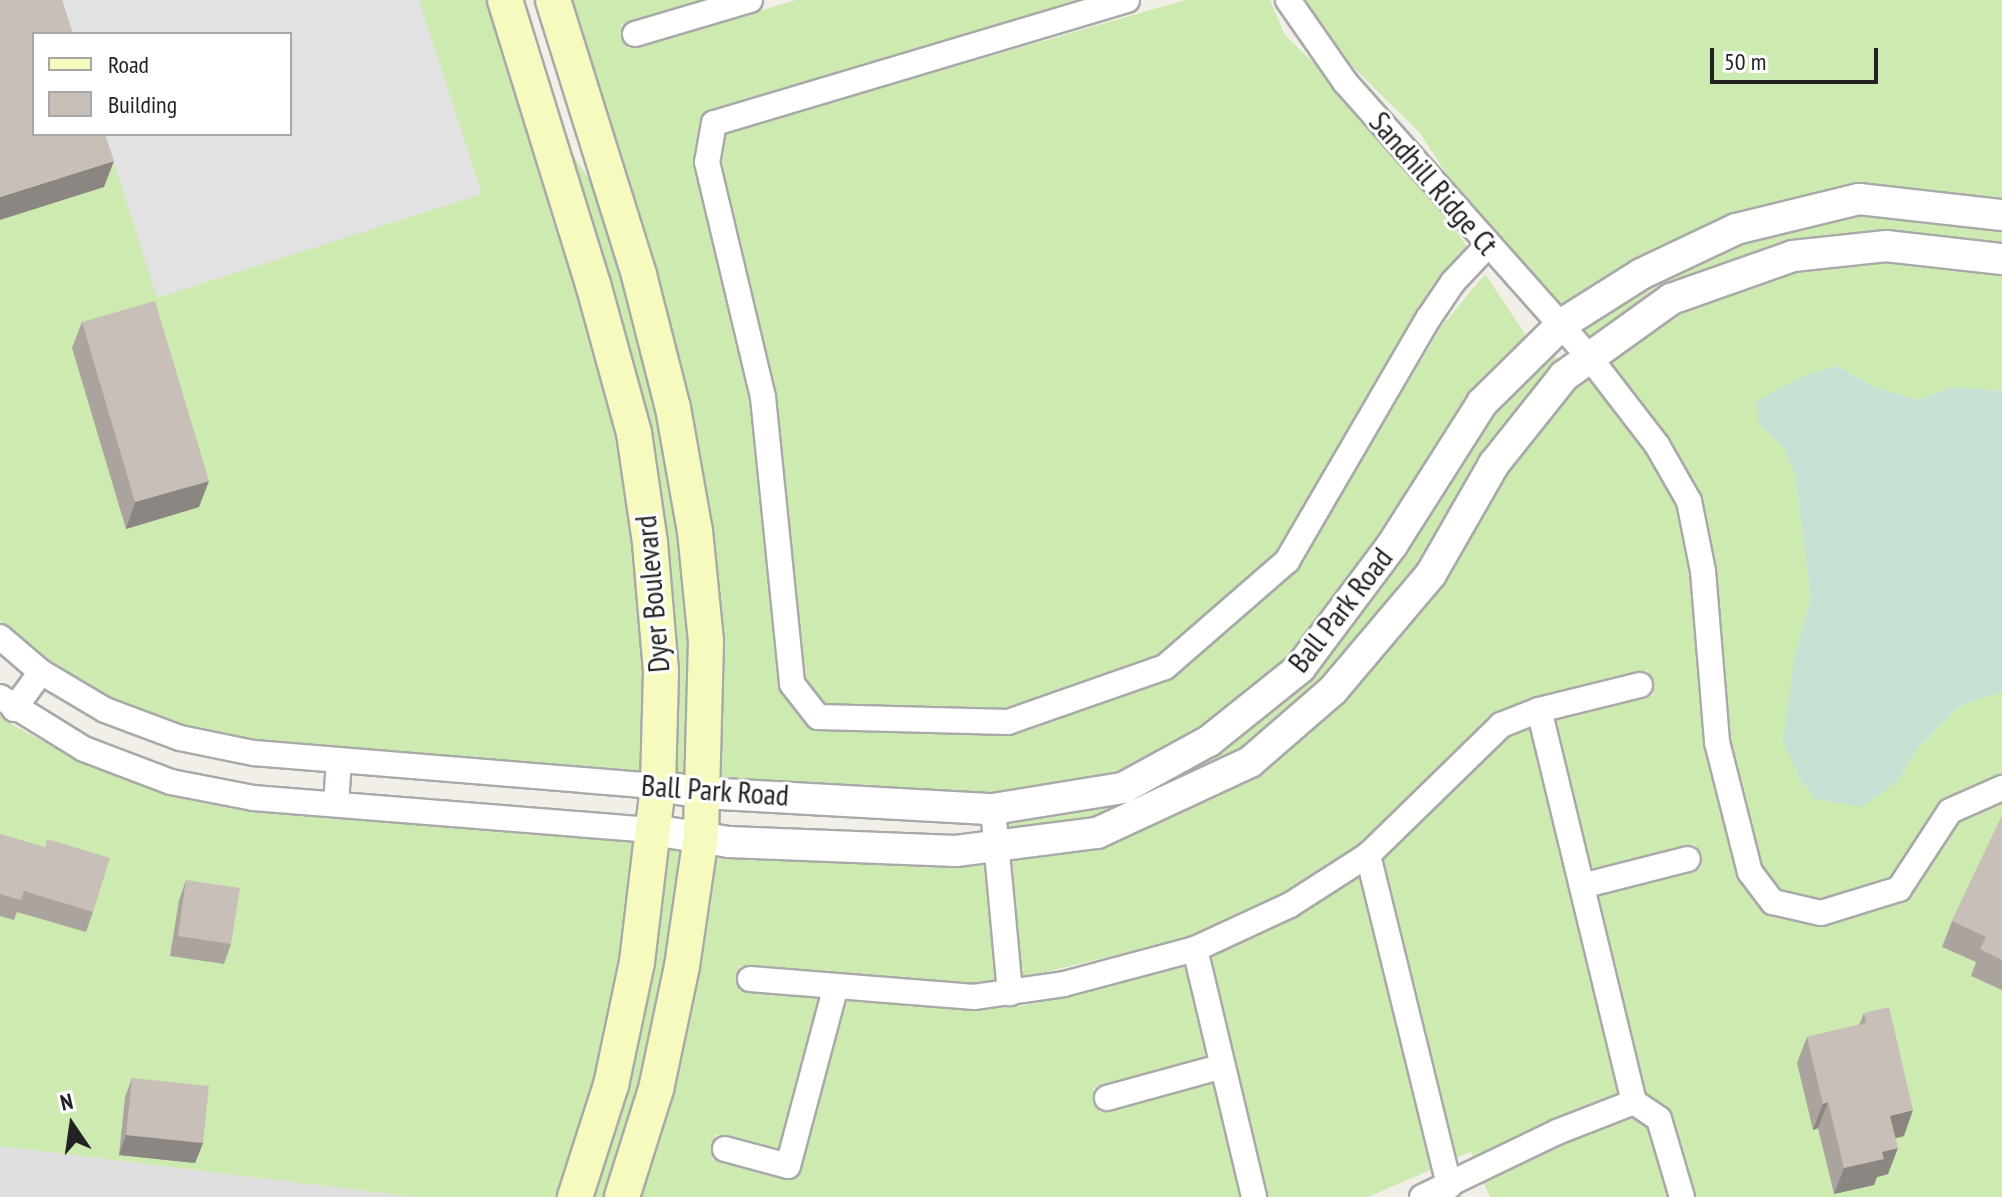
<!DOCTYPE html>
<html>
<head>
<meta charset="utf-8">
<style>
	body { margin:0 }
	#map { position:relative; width:2002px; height:1197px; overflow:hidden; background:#f2efe9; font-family:"PT Sans Narrow",sans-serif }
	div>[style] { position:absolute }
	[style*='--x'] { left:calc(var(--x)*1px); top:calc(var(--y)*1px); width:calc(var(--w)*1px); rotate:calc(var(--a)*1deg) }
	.residential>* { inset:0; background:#e0dfdf }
	.grass>* { inset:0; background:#cdebb0 }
	.wetland>* { inset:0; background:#c6e0d4 }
	.parking>* { inset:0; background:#e2e2e2 }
	.roads { filter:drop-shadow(2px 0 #a9a9a9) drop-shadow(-2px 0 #a9a9a9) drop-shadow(0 2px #a9a9a9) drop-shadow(0 -2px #a9a9a9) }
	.minor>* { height:24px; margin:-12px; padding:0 12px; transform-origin:12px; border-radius:12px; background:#fff }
	.tertiary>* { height:30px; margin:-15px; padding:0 15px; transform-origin:15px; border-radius:15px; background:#fff }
	.secondary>* { height:34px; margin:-17px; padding:0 17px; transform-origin:17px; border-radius:17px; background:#f7fabf }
	.wall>* { inset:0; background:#aba49e }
	.shaded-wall>* { inset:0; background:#8b8681 }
	.building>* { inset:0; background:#c7bfb8 }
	span { translate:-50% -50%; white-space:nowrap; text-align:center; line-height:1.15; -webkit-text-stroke:6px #fff; paint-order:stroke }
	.street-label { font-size:30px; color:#222 }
	.legend { position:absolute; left:32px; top:32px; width:260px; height:104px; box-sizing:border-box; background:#fff; border:2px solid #a7a7a7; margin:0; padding:10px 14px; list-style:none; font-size:24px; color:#222 }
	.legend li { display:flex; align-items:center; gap:16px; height:40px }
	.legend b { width:40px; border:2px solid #a7a7a7 }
	.north { position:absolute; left:32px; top:1085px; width:80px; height:80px; -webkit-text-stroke:6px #fff; paint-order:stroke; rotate:347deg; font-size:22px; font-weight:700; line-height:32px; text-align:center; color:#222 }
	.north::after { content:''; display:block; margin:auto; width:28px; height:36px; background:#222; clip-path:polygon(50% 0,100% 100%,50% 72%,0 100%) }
	.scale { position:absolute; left:1710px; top:48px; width:168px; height:36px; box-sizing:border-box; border:4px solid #222; border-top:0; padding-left:10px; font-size:24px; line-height:28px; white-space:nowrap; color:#222; -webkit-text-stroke:6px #fff; paint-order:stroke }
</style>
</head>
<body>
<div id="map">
	<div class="residential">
		<i style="clip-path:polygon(0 1146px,414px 1197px,0 1197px)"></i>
	</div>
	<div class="grass">
		<i style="clip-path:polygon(evenodd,0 0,493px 0,622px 436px,649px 672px,647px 772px,255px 740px,182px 725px,109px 698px,47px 661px,0 621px,0 0,34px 34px,290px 34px,290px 134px,34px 134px,34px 34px)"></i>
		<i style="clip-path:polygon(565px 0,704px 0,621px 24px,628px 49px,796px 0,1091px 0,711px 110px,703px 120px,752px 399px,780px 685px,810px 726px,818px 730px,1008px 735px,1173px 678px,1297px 569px,1441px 327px,1485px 274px,1527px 337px,1472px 394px,1382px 537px,1292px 659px,1203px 730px,1119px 775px,992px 796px,715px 780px,718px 642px)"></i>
		<i style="clip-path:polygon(1185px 0,1270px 0,1285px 35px,1401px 148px,1471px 253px,1279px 552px,1159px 656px,1006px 709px,823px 704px,803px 679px,719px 162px,724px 133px)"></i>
		<i style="clip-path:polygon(1295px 0,2002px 0,2002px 202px,1856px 186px,1545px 322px,1419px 132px,1302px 17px)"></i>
		<i style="clip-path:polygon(566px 145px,603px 200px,662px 411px,695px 640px,692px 778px,670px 775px,672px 672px)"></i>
		<i style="clip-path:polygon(1860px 212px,2002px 228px,2002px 246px,1887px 233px,1588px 343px,1570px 336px,1647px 286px,1740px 242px)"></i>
		<i style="clip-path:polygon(1886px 259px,2002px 272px,2002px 391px,1951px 387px,1919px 400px,1874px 387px,1837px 366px,1759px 424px,1784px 448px,1795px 474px,1811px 599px,1795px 654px,1800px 779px,1815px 799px,1862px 806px,1897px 782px,1918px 748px,1959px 706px,2002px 692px,2002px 775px,1940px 803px,1892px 878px,1820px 900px,1779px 890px,1761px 866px,1728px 740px,1665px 437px,1607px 361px,1676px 311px,1796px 269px)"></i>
		<i style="clip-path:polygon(1545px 353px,1564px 361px,1422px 566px,1325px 681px,1244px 751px,1094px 821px,1007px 831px,1006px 820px,1117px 802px,1118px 805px,1136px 799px,1136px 796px,1216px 752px,1491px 411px)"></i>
		<i style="clip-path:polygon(1588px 375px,1648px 453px,1678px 506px,1742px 880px,1764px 910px,1824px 926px,1903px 902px,1957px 822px,2002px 803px,2002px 1197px,1490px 1197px,1484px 1183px,1562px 1144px,1638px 1115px,1596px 896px,1702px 868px,1695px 844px,1590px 870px,1554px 720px,1654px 695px,1648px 670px,1526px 700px,1497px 712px,1362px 843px,1285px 893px,1191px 937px,1020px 978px,1009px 857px,1258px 773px,1572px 387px)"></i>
		<i style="clip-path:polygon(0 714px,15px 726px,81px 762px,167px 794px,253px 811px,640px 842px,626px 959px,600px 1081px,562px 1197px,414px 1197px,0 1146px)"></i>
		<i style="clip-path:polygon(1532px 727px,1620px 1094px,1552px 1120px,1475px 1159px,1471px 1152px,1454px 1159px,1381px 860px,1508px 736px)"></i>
		<i style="clip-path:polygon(663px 845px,687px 848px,645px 1085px,609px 1197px,587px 1197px)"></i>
		<i style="clip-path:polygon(710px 851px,986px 860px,997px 982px,974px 984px,739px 966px,739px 991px,820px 998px,779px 1151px,716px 1134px,712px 1159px,785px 1179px,799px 1171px,845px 1000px,974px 1010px,1022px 1006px,1187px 965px,1209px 1056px,1093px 1088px,1100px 1113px,1215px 1081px,1243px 1197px,634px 1197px)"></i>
		<i style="clip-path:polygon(1361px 875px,1433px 1169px,1368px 1197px,1266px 1197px,1209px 957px,1295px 917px)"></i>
	</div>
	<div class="wetland">
		<i style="clip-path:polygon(1837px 366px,1874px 387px,1919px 400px,1951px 387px,2002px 391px,2002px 692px,1959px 706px,1918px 748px,1897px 782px,1862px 807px,1815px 799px,1800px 779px,1783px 742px,1795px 654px,1811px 599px,1795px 474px,1784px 448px,1759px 424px,1756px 401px,1804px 376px)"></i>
	</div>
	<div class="parking">
		<i style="clip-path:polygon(62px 0,419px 0,482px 194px,157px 298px,105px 134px,290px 134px,290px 34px,73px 34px)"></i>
	</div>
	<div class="roads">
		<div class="minor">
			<i style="--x:1127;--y:0;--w:431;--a:163.4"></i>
			<i style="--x:714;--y:123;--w:40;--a:100"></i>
			<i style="--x:707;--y:162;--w:242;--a:76.6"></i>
			<i style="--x:763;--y:397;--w:288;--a:84.2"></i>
			<i style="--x:792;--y:684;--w:42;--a:51.8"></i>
			<i style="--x:818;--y:717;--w:190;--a:1.5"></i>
			<i style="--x:1008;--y:722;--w:166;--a:-19.3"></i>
			<i style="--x:1165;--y:667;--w:162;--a:-41"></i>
			<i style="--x:1287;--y:561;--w:280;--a:-59.8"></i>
			<i style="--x:1428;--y:319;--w:45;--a:-56"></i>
			<i style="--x:1453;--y:282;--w:51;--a:-46.6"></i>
			<i style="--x:1288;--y:0;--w:100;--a:55.2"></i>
			<i style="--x:1345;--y:82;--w:369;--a:48.4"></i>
			<i style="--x:1590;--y:358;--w:110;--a:52.4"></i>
			<i style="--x:1657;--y:445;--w:64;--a:60.3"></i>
			<i style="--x:1689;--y:501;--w:71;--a:78.7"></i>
			<i style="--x:1703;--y:571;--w:172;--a:85.3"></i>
			<i style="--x:1717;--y:742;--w:134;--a:75.8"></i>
			<i style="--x:1750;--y:872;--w:38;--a:53"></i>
			<i style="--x:1773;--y:902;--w:49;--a:12.9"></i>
			<i style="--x:1821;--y:913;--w:82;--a:-17.1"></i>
			<i style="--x:1899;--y:889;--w:93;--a:-56.8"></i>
			<i style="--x:1950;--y:811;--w:57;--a:-23.9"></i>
			<i style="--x:635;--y:34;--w:120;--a:-16.5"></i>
			<i style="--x:0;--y:637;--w:54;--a:40.5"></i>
			<i style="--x:41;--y:672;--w:74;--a:30.7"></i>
			<i style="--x:105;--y:710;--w:80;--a:20.5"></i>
			<i style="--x:180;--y:738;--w:76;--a:11.5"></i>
			<i style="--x:254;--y:753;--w:405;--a:4.7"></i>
			<i style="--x:0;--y:697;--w:99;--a:31.8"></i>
			<i style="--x:84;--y:749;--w:93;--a:20.8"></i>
			<i style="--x:171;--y:782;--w:84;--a:11"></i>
			<i style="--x:253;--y:798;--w:401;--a:4.6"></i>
			<i style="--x:14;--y:709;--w:46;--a:-53.9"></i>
			<i style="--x:336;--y:804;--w:44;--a:-86.1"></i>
			<i style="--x:993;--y:809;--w:185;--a:84.7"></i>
			<i style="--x:1368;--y:855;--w:341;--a:76.2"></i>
			<i style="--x:1582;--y:886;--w:109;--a:-14.3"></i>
			<i style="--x:1195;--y:949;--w:255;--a:76.6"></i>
			<i style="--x:750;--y:979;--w:225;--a:4.6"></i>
			<i style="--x:974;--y:997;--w:91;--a:-8.2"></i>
			<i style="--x:1064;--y:984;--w:136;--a:-15"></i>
			<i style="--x:1195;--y:949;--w:105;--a:-24.9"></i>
			<i style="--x:1290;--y:905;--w:93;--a:-32.7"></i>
			<i style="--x:1368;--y:855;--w:186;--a:-44.3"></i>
			<i style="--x:1501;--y:725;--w:41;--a:-21.5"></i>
			<i style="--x:1539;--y:710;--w:104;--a:-13.9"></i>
			<i style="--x:1107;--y:1098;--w:120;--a:-15.4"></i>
			<i style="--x:1634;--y:1102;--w:30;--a:34"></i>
			<i style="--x:1659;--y:1119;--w:81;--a:73.6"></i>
			<i style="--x:725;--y:1149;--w:65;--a:15.1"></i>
			<i style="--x:788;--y:1166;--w:186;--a:-75.1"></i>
			<i style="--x:1422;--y:1197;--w:150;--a:-25.7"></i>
			<i style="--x:1557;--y:1132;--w:83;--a:-21.3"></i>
			<i style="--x:1634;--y:1102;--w:403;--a:-103.6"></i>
		</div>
		<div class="tertiary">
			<i style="--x:658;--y:786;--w:46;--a:8.8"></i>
			<i style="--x:703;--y:793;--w:290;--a:3.2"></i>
			<i style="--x:993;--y:809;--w:132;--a:-9.2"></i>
			<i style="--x:1123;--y:788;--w:98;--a:-28.7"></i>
			<i style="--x:1209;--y:741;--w:117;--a:-38.7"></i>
			<i style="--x:1300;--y:668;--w:154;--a:-53.2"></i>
			<i style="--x:1392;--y:545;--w:168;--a:-57.6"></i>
			<i style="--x:1482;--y:403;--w:112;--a:-44.6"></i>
			<i style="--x:1562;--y:324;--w:93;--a:-32.3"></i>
			<i style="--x:1641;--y:274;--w:105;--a:-25.3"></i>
			<i style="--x:1736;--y:229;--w:127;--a:-13.7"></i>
			<i style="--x:1859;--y:199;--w:144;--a:6.4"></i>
			<i style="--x:653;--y:830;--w:77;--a:9"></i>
			<i style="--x:729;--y:842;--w:227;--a:2.3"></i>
			<i style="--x:956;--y:851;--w:142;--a:-7.3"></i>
			<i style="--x:1097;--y:833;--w:169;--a:-24.9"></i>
			<i style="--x:1250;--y:762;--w:110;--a:-40.9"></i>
			<i style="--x:1333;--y:690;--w:152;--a:-49.8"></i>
			<i style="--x:1431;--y:574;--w:127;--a:-60.2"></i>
			<i style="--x:1494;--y:464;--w:112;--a:-51.5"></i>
			<i style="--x:1564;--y:376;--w:132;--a:-35.7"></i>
			<i style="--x:1671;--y:299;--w:129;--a:-19.4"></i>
			<i style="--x:1793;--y:256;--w:94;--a:-6.1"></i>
			<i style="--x:1886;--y:246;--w:117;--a:6.4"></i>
		</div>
		<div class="secondary">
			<i style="--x:505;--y:0;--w:297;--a:72.8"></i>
			<i style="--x:593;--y:284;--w:155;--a:74.6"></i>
			<i style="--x:634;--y:433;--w:111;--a:81.7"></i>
			<i style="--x:650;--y:543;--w:129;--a:85.1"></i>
			<i style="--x:661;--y:672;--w:114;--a:91.5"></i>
			<i style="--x:658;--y:786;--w:177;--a:96.8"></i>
			<i style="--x:637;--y:962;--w:126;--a:101.9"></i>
			<i style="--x:611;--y:1085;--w:118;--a:107.8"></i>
			<i style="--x:553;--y:0;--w:288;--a:72.6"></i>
			<i style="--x:639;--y:275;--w:137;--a:75.7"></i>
			<i style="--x:673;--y:408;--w:125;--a:79.9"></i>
			<i style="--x:695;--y:531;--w:111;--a:84.3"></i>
			<i style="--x:706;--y:641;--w:195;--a:91.5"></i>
			<i style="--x:701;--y:836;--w:131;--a:98.3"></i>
			<i style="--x:682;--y:966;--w:126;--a:101.9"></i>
			<i style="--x:656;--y:1089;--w:113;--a:107.5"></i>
		</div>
	</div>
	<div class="wall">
		<i style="clip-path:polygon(82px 322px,199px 507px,126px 529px,72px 348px)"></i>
		<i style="clip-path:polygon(2002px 816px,2002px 990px,1971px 976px,1976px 962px,1942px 947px,1952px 921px)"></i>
		<i style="clip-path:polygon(0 834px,93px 912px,86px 932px,17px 912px,14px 920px,0 916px)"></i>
		<i style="clip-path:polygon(186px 880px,231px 944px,224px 964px,170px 956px,179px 900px)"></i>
		<i style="clip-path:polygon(1864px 1013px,1904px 1136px,1895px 1138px,1888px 1174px,1877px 1177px,1874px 1185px,1834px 1194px,1818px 1128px,1813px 1130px,1797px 1063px,1807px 1037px,1859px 1025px)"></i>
		<i style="clip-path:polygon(132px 1078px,203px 1143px,195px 1163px,119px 1155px,125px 1097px)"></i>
	</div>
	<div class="shaded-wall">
		<i style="clip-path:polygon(114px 161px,104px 187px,0 220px,0 197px)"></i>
		<i style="clip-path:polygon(209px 481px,199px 507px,126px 529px,135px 502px)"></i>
		<i style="clip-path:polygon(1828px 1102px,1818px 1128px,1813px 1130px,1823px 1104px)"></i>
		<i style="clip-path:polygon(1913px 1110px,1904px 1136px,1881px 1142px,1890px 1116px)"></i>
		<i style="clip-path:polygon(126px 1135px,203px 1143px,195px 1163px,119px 1155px)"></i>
		<i style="clip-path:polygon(1898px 1148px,1888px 1174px,1877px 1177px,1874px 1185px,1834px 1194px,1844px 1168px,1882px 1152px)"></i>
	</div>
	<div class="building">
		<i style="clip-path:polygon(0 0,62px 0,73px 34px,34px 34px,34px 134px,105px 134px,114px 161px,0 197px)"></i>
		<i style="clip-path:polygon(155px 301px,209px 481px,135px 502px,82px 322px)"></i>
		<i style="clip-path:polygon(2002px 816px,2002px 960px,1980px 949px,1986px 937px,1952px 921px)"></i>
		<i style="clip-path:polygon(0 834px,45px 847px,47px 839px,110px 858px,93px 912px,24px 891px,21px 900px,0 894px)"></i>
		<i style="clip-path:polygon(186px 880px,240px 888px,231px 944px,178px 936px)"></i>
		<i style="clip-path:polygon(1889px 1007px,1913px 1110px,1890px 1116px,1898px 1148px,1882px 1152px,1884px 1159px,1844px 1168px,1828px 1102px,1823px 1104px,1807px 1037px,1866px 1023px,1864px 1013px)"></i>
		<i style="clip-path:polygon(132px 1078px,209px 1086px,203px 1143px,126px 1135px)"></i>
	</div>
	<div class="street-label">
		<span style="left:1434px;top:183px;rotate:49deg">Sandhill Ridge Ct</span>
		<span style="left:652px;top:594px;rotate:-95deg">Dyer Boulevard</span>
		<span style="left:1340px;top:610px;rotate:-52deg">Ball Park Road</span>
		<span style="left:715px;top:790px;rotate:4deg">Ball Park Road</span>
	</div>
	<ul class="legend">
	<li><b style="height:10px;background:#f7fabf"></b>Road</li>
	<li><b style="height:22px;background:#c7bfb8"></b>Building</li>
	</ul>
	<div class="north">N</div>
	<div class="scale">50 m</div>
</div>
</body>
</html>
